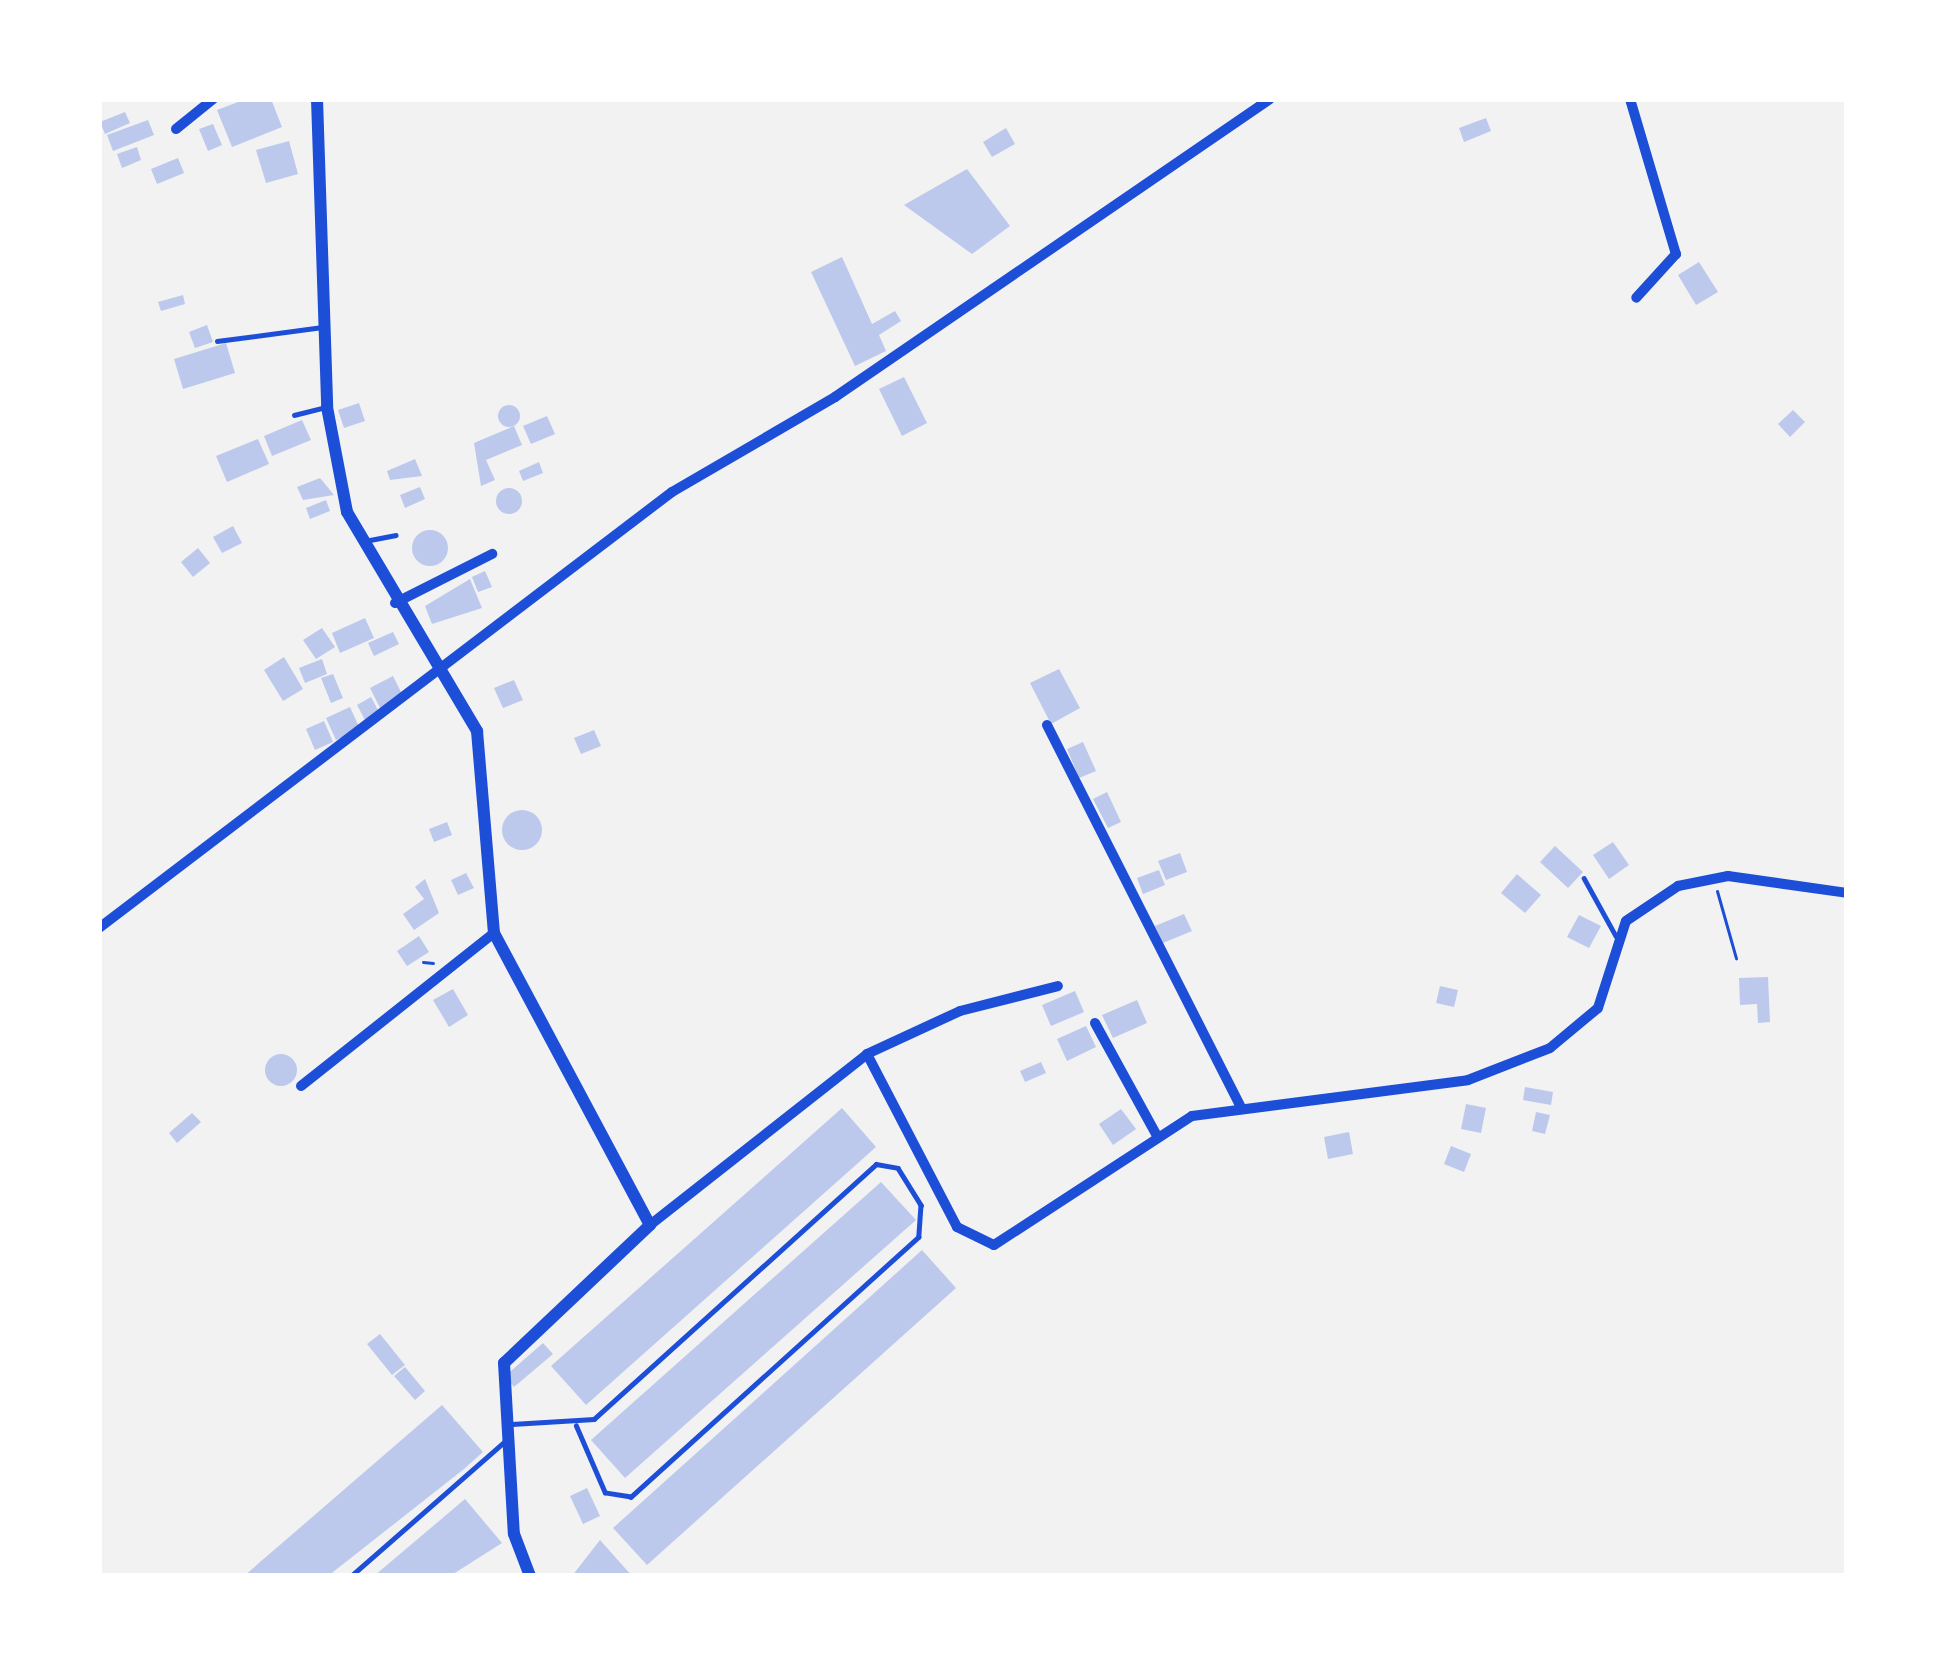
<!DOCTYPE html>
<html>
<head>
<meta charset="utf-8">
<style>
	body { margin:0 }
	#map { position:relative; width:1946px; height:1675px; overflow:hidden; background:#f2f2f2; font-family:"Source Serif 4",serif }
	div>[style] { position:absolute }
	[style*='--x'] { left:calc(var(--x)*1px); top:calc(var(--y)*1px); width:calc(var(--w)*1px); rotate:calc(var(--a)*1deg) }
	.building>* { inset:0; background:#bdc9ec }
	.round { border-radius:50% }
	.path>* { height:3px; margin:-1.5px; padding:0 1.5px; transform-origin:1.5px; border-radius:1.5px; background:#1d4ed8 }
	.service>* { height:4.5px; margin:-2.25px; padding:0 2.25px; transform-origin:2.25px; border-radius:2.25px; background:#1d4ed8 }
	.minor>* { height:10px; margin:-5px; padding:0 5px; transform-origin:5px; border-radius:5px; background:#1d4ed8 }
	.tertiary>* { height:12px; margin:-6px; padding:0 6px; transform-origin:6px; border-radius:6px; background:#1d4ed8 }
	span { translate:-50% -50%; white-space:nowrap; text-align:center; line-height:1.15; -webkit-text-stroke:12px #fff; paint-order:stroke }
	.frame { position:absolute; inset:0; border:102px solid #fff; pointer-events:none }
</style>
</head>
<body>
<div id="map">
	<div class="building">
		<i style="clip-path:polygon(246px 99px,271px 99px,282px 127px,232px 147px,217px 110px)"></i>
		<i style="clip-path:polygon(125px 112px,130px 123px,105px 134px,100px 122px)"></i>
		<i style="clip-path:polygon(1486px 118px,1491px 131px,1464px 142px,1459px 128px)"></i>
		<i style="clip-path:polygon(148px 120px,154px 135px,113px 151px,107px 135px)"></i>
		<i style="clip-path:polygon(213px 124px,222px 145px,208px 151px,199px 129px)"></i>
		<i style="clip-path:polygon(1006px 128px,1015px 144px,992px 157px,983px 142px)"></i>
		<i style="clip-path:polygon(289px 141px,298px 174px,266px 183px,256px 150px)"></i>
		<i style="clip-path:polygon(137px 147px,141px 160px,122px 168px,117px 154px)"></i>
		<i style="clip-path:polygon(178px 158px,184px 173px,157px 184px,151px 169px)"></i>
		<i style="clip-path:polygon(967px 169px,1010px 226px,972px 254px,904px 205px)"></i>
		<i style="clip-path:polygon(842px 257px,872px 324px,895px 311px,901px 321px,879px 335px,886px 351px,855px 366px,811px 272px)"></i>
		<i style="clip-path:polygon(1699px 262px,1718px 292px,1696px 305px,1678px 275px)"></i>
		<i style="clip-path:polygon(183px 295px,185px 304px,161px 311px,158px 302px)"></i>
		<i style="clip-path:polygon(207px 325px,213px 342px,195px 348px,189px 332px)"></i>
		<i style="clip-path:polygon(226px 343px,235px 373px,183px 389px,174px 359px)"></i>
		<i style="clip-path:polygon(904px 377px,927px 423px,902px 436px,879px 389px)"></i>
		<i style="clip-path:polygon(359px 403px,365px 421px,344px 428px,338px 410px)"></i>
		<i class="round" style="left:498px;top:405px;width:22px;height:22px"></i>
		<i style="clip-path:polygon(1793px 410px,1805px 422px,1790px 437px,1778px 424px)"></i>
		<i style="clip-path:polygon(547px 416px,555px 434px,531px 444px,523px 426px)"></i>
		<i style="clip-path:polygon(302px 420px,311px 440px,272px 456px,264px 436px)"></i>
		<i style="clip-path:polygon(514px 426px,522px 445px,486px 460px,495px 480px,481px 486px,474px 443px)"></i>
		<i style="clip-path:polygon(258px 439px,269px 464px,227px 482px,216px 456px)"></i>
		<i style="clip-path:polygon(415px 459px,422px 476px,390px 480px,387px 471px)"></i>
		<i style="clip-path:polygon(539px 462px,543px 473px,523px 481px,519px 471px)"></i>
		<i style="clip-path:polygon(320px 478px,334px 495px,303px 500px,297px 487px)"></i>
		<i style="clip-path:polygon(420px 487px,425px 499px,405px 508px,400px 495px)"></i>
		<i class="round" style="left:496px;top:488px;width:26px;height:26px"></i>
		<i style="clip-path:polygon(326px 500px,330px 511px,310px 519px,306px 508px)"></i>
		<i style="clip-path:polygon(233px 526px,242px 543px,222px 553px,213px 537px)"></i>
		<i class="round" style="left:412px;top:530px;width:36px;height:36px"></i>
		<i style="clip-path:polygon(198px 548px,210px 563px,193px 577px,181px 562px)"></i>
		<i style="clip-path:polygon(485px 571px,492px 587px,478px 592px,472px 577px)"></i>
		<i style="clip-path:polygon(470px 579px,482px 608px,432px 624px,425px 606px)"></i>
		<i style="clip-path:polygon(365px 618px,374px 638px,340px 653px,332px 633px)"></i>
		<i style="clip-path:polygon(322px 628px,335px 647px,316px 659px,303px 640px)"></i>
		<i style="clip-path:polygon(393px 632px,399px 644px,374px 656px,368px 643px)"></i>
		<i style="clip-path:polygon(284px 657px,303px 689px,283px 701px,264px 670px)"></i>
		<i style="clip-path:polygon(322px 659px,327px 674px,305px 683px,299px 668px)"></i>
		<i style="clip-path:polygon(1059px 669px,1080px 708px,1051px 724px,1030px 683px)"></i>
		<i style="clip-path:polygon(333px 674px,343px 698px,331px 703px,321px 678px)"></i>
		<i style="clip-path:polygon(393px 676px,404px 698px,381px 710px,370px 688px)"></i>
		<i style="clip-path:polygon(514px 680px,523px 700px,503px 708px,494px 688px)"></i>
		<i style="clip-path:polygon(371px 697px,379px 712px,365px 720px,357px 705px)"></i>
		<i style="clip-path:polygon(350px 707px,360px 729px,336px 740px,326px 718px)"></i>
		<i style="clip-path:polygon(324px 721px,333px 742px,315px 750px,306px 729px)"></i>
		<i style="clip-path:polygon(594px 730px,601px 746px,581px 754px,574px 738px)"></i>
		<i style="clip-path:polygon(1083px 742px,1096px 771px,1079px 778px,1067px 749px)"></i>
		<i style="clip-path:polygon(1107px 792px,1121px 822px,1108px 828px,1093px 799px)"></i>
		<i class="round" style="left:502px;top:810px;width:40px;height:40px"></i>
		<i style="clip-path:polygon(447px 822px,452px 835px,434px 842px,429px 829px)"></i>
		<i style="clip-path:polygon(1613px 842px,1629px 865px,1609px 879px,1593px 855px)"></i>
		<i style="clip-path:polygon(1555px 846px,1583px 872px,1568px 888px,1540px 862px)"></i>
		<i style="clip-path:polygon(1180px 853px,1187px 872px,1166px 880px,1158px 861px)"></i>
		<i style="clip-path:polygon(1159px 870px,1165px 885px,1143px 894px,1137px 878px)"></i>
		<i style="clip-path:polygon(466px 873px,474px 888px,458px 895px,451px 880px)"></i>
		<i style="clip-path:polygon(1517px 874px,1541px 895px,1525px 913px,1501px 893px)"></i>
		<i style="clip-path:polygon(425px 879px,439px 913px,414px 930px,403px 914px,424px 899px,415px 887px)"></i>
		<i style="clip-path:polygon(1184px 914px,1192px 931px,1163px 943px,1155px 926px)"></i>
		<i style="clip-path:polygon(1579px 915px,1601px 926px,1589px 948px,1567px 937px)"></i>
		<i style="clip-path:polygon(419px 936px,429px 952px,407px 966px,397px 951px)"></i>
		<i style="clip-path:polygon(1768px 977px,1770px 1022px,1758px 1023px,1757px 1004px,1740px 1005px,1739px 978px)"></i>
		<i style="clip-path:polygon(1440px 986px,1458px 990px,1454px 1007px,1436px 1003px)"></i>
		<i style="clip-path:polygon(453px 989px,468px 1015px,449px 1027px,433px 1000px)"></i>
		<i style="clip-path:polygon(1075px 991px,1084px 1012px,1051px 1026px,1042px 1005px)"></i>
		<i style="clip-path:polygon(1137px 1000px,1147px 1023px,1113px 1038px,1102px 1015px)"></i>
		<i style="clip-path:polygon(1086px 1026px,1096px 1047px,1067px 1061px,1057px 1039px)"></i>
		<i class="round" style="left:265px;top:1054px;width:32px;height:32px"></i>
		<i style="clip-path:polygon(1041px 1062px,1046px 1073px,1025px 1082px,1020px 1071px)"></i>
		<i style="clip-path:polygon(1525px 1087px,1553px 1092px,1551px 1105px,1523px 1100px)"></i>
		<i style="clip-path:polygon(1466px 1104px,1486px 1108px,1481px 1133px,1461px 1129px)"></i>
		<i style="clip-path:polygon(842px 1108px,876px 1147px,586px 1405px,551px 1366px)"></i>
		<i style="clip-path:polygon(1121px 1109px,1136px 1129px,1113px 1145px,1099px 1124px)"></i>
		<i style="clip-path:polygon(1536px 1112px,1550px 1115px,1545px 1134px,1532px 1131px)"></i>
		<i style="clip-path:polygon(192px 1113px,201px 1122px,177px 1143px,169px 1133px)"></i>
		<i style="clip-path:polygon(1349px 1132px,1353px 1154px,1328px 1159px,1324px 1137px)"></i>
		<i style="clip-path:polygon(1451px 1146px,1471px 1154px,1464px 1172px,1444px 1164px)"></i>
		<i style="clip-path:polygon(881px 1182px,916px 1220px,625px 1478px,591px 1440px)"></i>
		<i style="clip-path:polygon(922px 1250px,956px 1288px,647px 1565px,613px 1528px)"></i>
		<i style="clip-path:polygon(380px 1334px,405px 1365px,392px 1375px,367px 1344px)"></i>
		<i style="clip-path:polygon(543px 1343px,553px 1354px,514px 1387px,505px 1376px)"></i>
		<i style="clip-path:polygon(405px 1367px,425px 1391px,415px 1400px,394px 1376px)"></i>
		<i style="clip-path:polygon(442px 1405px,483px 1452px,464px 1469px,328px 1576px,244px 1576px)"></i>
		<i style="clip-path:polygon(587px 1488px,600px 1516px,583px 1524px,570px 1496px)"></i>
		<i style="clip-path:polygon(465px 1499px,502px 1543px,450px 1576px,374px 1576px)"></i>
		<i style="clip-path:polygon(600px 1540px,632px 1576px,572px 1576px)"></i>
	</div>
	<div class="path">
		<i style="--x:1717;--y:891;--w:70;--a:74.2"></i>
		<i style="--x:423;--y:962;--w:10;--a:6"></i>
	</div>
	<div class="service">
		<i style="--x:217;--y:341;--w:108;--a:-7.5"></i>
		<i style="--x:294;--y:415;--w:34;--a:-14"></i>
		<i style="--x:370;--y:540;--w:26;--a:-11"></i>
		<i style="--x:1584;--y:878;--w:66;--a:61.1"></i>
		<i style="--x:512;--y:1424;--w:82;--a:-3.5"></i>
		<i style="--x:594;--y:1419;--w:380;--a:-42.1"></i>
		<i style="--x:876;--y:1164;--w:22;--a:10"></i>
		<i style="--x:898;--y:1168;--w:44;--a:58.1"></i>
		<i style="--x:921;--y:1205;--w:32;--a:94"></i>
		<i style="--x:919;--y:1237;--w:388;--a:137.9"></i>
		<i style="--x:631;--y:1497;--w:26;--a:-171"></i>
		<i style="--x:605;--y:1493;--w:73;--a:-113.4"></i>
		<i style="--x:351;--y:1576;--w:203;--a:-41.2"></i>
	</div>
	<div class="minor">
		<i style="--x:1630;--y:99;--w:162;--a:73.5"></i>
		<i style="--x:1676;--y:254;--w:59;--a:132.3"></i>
		<i style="--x:176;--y:129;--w:48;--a:-39"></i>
		<i style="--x:395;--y:603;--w:109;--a:-26.8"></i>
		<i style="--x:1047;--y:725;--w:427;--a:63.1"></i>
		<i style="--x:99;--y:928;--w:720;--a:-37.27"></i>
		<i style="--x:672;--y:492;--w:189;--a:-30.2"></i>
		<i style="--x:835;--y:397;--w:527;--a:-34.41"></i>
		<i style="--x:1095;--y:1023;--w:127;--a:61.2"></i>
		<i style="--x:867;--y:1054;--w:102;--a:-24.8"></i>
		<i style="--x:960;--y:1011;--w:101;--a:-14.3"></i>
		<i style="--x:301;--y:1086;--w:246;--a:-38.4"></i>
		<i style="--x:650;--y:1225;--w:276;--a:-38.2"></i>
		<i style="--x:867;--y:1054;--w:195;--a:62.5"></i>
		<i style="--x:957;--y:1227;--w:41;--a:25.9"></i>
		<i style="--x:994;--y:1245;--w:236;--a:-33.1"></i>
		<i style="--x:1192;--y:1116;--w:278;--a:-7.4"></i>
		<i style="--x:1468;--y:1080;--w:88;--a:-21.3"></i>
		<i style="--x:1550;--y:1048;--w:62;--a:-39.8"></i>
		<i style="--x:1598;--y:1008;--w:91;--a:-72.2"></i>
		<i style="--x:1626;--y:921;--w:63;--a:-33.9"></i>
		<i style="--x:1678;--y:886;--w:51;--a:-11.3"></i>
		<i style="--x:1728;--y:876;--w:120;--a:8.1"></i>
	</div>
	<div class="tertiary">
		<i style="--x:317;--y:99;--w:308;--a:88.1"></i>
		<i style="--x:327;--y:407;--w:107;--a:79.2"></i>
		<i style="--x:347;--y:512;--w:255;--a:59.3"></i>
		<i style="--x:477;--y:731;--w:203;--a:85.2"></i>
		<i style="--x:494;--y:933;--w:331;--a:61.9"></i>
		<i style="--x:650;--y:1225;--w:201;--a:136.6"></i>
		<i style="--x:504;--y:1363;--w:171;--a:86.7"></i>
		<i style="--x:514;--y:1534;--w:45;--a:69.1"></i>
	</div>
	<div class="frame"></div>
</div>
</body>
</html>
